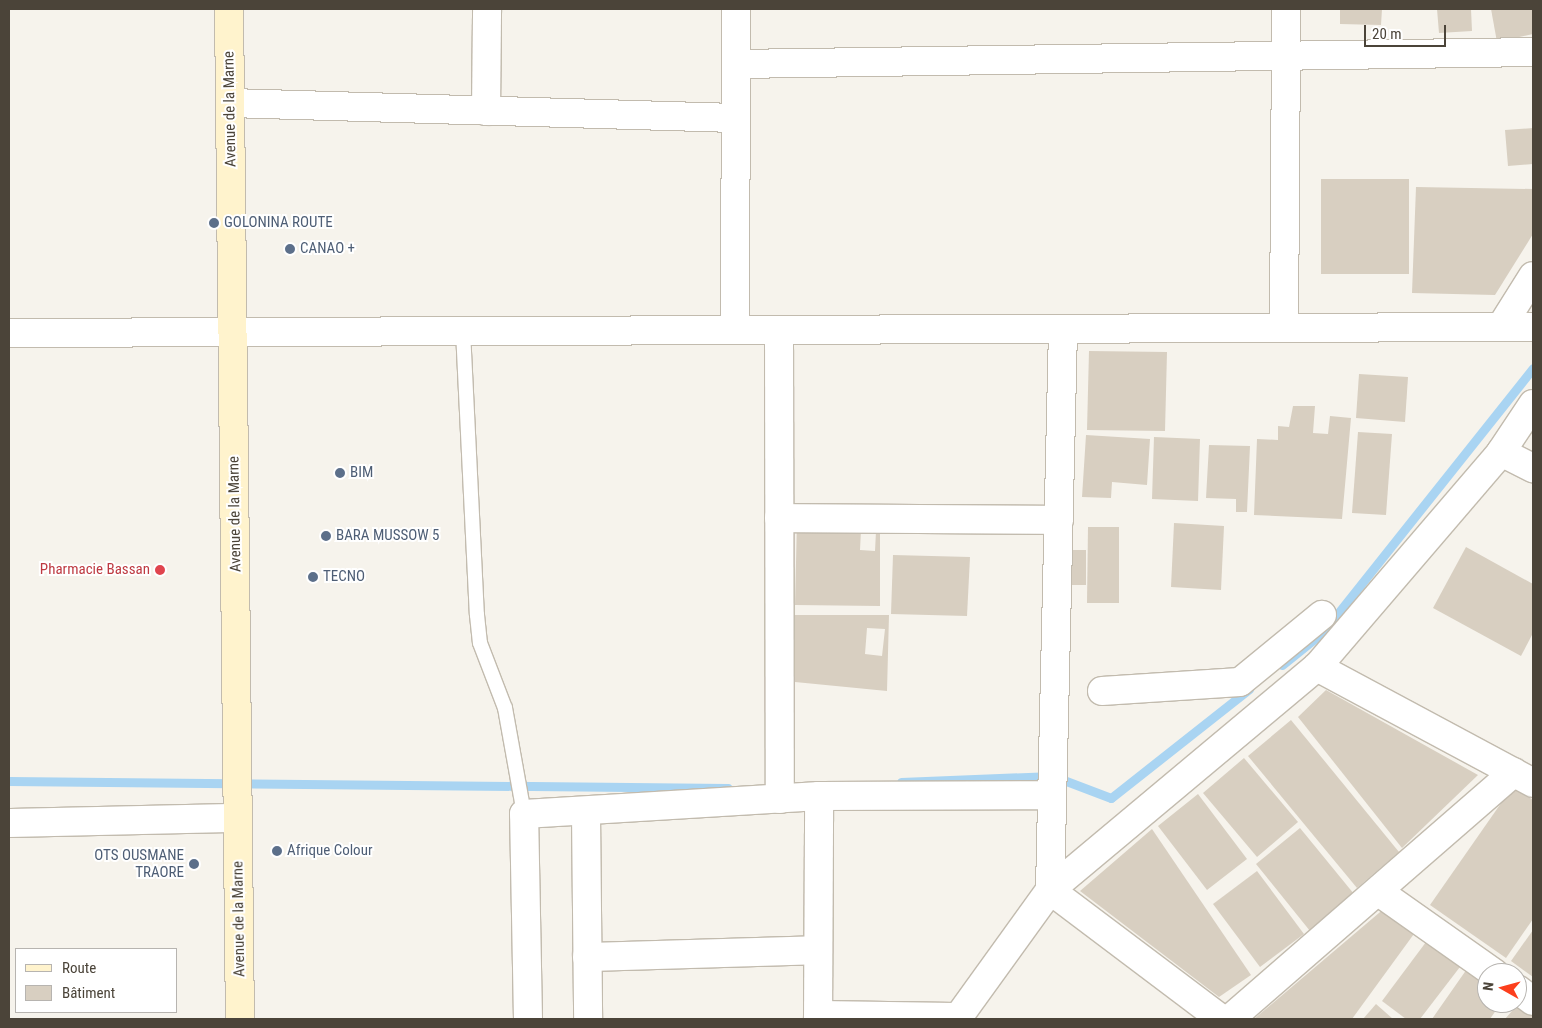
<!DOCTYPE html>
<html>
<head>
<meta charset="utf-8">
<style>
	body { margin:0 }
	#map { position:relative; width:1542px; height:1028px; overflow:hidden; background:#f6f3ec; font-family:"Roboto Condensed",sans-serif }
	div>[style] { position:absolute }
	[style*='--x'] { left:calc(var(--x)*1px); top:calc(var(--y)*1px); width:calc(var(--w)*1px); rotate:calc(var(--a)*1deg) }
	.stream>* { height:9px; margin:-4.5px; padding:0 4.5px; transform-origin:4.5px; border-radius:4.5px; background:#a9d4f2 }
	.building>* { inset:0; background:#d8cfc1 }
	.roads { filter:drop-shadow(1px 0 #c2bbae) drop-shadow(-1px 0 #c2bbae) drop-shadow(0 1px #c2bbae) drop-shadow(0 -1px #c2bbae) }
	.lane>* { height:14px; margin:-7px; padding:0 7px; transform-origin:7px; border-radius:7px; background:#fff }
	.street>* { height:28px; margin:-14px; padding:0 14px; transform-origin:14px; border-radius:14px; background:#fff }
	.secondary>* { height:28px; margin:-14px; padding:0 14px; transform-origin:14px; border-radius:14px; background:#fff3cd }
	.dots>* { width:14px; height:14px; translate:-50% -50%; box-sizing:border-box; border:2px solid #fff; border-radius:50% }
	span { translate:-50% -50%; white-space:nowrap; text-align:center; line-height:1.15; -webkit-text-stroke:4px #fff; paint-order:stroke }
	.street-label { font-size:15px; color:#4b4439 }
	.service-label { font-size:15px; color:#4e5e75 }
	.left { translate:0 -50%; text-align:left }
	.right { translate:-100% -50%; text-align:right }
	.health-label { font-size:15px; color:#be3a42 }
	.frame { position:absolute; inset:0; border:10px solid #4b4439; pointer-events:none }
	.legend { position:absolute; left:15px; top:948px; width:162px; height:65px; box-sizing:border-box; background:#fff; border:1px solid #b7b4b0; margin:0; padding:6px 9px; list-style:none; font-size:15px; color:#4b4439 }
	.legend li { display:flex; align-items:center; gap:10px; height:25px }
	.legend b { width:25px; border:1px solid #b7b4b0 }
	.north { position:absolute; left:1477px; top:963px; width:50px; height:50px; box-sizing:border-box; background:#fff; border:1px solid #b7b4b0; border-radius:50%; rotate:277deg; font-size:14px; font-weight:700; line-height:20px; text-align:center; color:#4b4439 }
	.north::after { content:''; display:block; margin:auto; width:18px; height:22px; background:#fc3f1d; clip-path:polygon(50% 0,100% 100%,50% 72%,0 100%) }
	.scale { position:absolute; left:1364px; top:25px; width:82px; height:22px; box-sizing:border-box; border:2px solid #4b4439; border-top:0; padding-left:6px; font-size:15px; line-height:18px; white-space:nowrap; color:#4b4439; -webkit-text-stroke:4px #fff; paint-order:stroke }
</style>
</head>
<body>
<div id="map">
	<div class="stream">
		<i style="--x:1282;--y:665;--w:53;--a:-38.8"></i>
		<i style="--x:1323;--y:632;--w:337;--a:-51.5"></i>
		<i style="--x:9;--y:781;--w:719;--a:0.56"></i>
		<i style="--x:901;--y:782;--w:152;--a:-2.3"></i>
		<i style="--x:1053;--y:776;--w:62;--a:20.8"></i>
		<i style="--x:1111;--y:798;--w:176;--a:-38.3"></i>
	</div>
	<div class="building">
		<i style="clip-path:polygon(1340px 9px,1382px 9px,1381px 25px,1340px 24px)"></i>
		<i style="clip-path:polygon(1437px 9px,1471px 9px,1472px 31px,1439px 33px)"></i>
		<i style="clip-path:polygon(1491px 9px,1533px 9px,1533px 34px,1497px 42px)"></i>
		<i style="clip-path:polygon(1533px 128px,1533px 164px,1508px 166px,1505px 130px)"></i>
		<i style="clip-path:polygon(1321px 179px,1409px 179px,1409px 274px,1321px 274px)"></i>
		<i style="clip-path:polygon(1416px 187px,1533px 189px,1533px 234px,1495px 295px,1412px 293px)"></i>
		<i style="clip-path:polygon(1089px 351px,1167px 352px,1165px 431px,1087px 430px)"></i>
		<i style="clip-path:polygon(1359px 374px,1408px 377px,1405px 422px,1356px 418px)"></i>
		<i style="clip-path:polygon(1293px 406px,1315px 406px,1313px 433px,1328px 434px,1330px 416px,1351px 418px,1342px 519px,1254px 515px,1257px 439px,1278px 440px,1278px 426px,1289px 427px)"></i>
		<i style="clip-path:polygon(1358px 432px,1392px 434px,1386px 515px,1352px 513px)"></i>
		<i style="clip-path:polygon(1086px 435px,1150px 439px,1147px 485px,1112px 482px,1111px 498px,1082px 497px)"></i>
		<i style="clip-path:polygon(1154px 437px,1200px 439px,1198px 501px,1152px 499px)"></i>
		<i style="clip-path:polygon(1209px 445px,1250px 446px,1247px 512px,1236px 512px,1236px 499px,1206px 498px)"></i>
		<i style="clip-path:polygon(evenodd,797px 520px,880px 521px,880px 606px,795px 605px,797px 520px,861px 530px,876px 531px,875px 551px,860px 550px,861px 530px)"></i>
		<i style="clip-path:polygon(1174px 523px,1224px 526px,1221px 590px,1171px 587px)"></i>
		<i style="clip-path:polygon(1088px 527px,1119px 527px,1119px 603px,1087px 603px)"></i>
		<i style="clip-path:polygon(1466px 547px,1533px 584px,1533px 633px,1521px 656px,1433px 608px)"></i>
		<i style="clip-path:polygon(1064px 550px,1086px 550px,1086px 585px,1064px 585px)"></i>
		<i style="clip-path:polygon(893px 555px,970px 557px,967px 616px,891px 614px)"></i>
		<i style="clip-path:polygon(evenodd,794px 615px,889px 615px,887px 691px,795px 682px,794px 615px,867px 628px,885px 629px,882px 656px,865px 654px,867px 628px)"></i>
		<i style="clip-path:polygon(1326px 690px,1478px 775px,1402px 848px,1298px 717px)"></i>
		<i style="clip-path:polygon(1291px 720px,1399px 852px,1357px 888px,1248px 756px)"></i>
		<i style="clip-path:polygon(1244px 758px,1298px 822px,1257px 857px,1203px 793px)"></i>
		<i style="clip-path:polygon(1513px 786px,1533px 800px,1533px 919px,1506px 958px,1430px 905px)"></i>
		<i style="clip-path:polygon(1198px 794px,1247px 859px,1207px 890px,1158px 826px)"></i>
		<i style="clip-path:polygon(1300px 828px,1354px 894px,1310px 931px,1256px 864px)"></i>
		<i style="clip-path:polygon(1152px 829px,1251px 975px,1219px 997px,1080px 891px)"></i>
		<i style="clip-path:polygon(1257px 871px,1304px 934px,1260px 967px,1213px 904px)"></i>
		<i style="clip-path:polygon(1386px 907px,1419px 927px,1352px 1019px,1254px 1019px)"></i>
		<i style="clip-path:polygon(1533px 930px,1533px 977px,1511px 961px)"></i>
		<i style="clip-path:polygon(1429px 938px,1463px 963px,1420px 1019px,1406px 1019px,1382px 1001px)"></i>
		<i style="clip-path:polygon(1469px 966px,1487px 979px,1487px 1003px,1501px 1003px,1490px 1019px,1432px 1019px)"></i>
		<i style="clip-path:polygon(1519px 1003px,1533px 1015px,1533px 1019px,1505px 1019px)"></i>
		<i style="clip-path:polygon(1376px 1004px,1393px 1019px,1363px 1019px)"></i>
	</div>
	<div class="roads">
		<div class="lane">
			<i style="--x:463;--y:331;--w:284;--a:87.2"></i>
			<i style="--x:477;--y:615;--w:28;--a:84"></i>
			<i style="--x:480;--y:643;--w:70;--a:69"></i>
			<i style="--x:505;--y:708;--w:108;--a:79.8"></i>
		</div>
		<div class="street">
			<i style="--x:736;--y:64;--w:797;--a:-0.86"></i>
			<i style="--x:230;--y:103;--w:505;--a:1.7"></i>
			<i style="--x:486;--y:111;--w:102;--a:-89.4"></i>
			<i style="--x:1501;--y:327;--w:60;--a:-57.9"></i>
			<i style="--x:1284;--y:328;--w:319;--a:-89.6"></i>
			<i style="--x:1063;--y:329;--w:561;--a:91.33"></i>
			<i style="--x:1050;--y:890;--w:214;--a:37"></i>
			<i style="--x:735;--y:330;--w:321;--a:-89.8"></i>
			<i style="--x:779;--y:330;--w:469;--a:89.9"></i>
			<i style="--x:9;--y:333;--w:1524;--a:-0.23"></i>
			<i style="--x:1533;--y:404;--w:58;--a:123.7"></i>
			<i style="--x:1501;--y:452;--w:36;--a:27"></i>
			<i style="--x:779;--y:518;--w:280;--a:0.4"></i>
			<i style="--x:1317;--y:667;--w:245;--a:28.2"></i>
			<i style="--x:1102;--y:691;--w:138;--a:-3.7"></i>
			<i style="--x:1240;--y:682;--w:106;--a:-39.3"></i>
			<i style="--x:586;--y:814;--w:205;--a:89.4"></i>
			<i style="--x:9;--y:823;--w:229;--a:-1.3"></i>
			<i style="--x:1379;--y:892;--w:141;--a:35.2"></i>
			<i style="--x:587;--y:957;--w:231;--a:-1.7"></i>
			<i style="--x:1517;--y:989;--w:20;--a:37"></i>
			<i style="--x:818;--y:1015;--w:140;--a:0.8"></i>
			<i style="--x:528;--y:1019;--w:205;--a:-91.1"></i>
			<i style="--x:524;--y:814;--w:296;--a:-3.5"></i>
			<i style="--x:819;--y:796;--w:233;--a:-0.2"></i>
			<i style="--x:818;--y:1019;--w:223;--a:-89.7"></i>
			<i style="--x:957;--y:1019;--w:159;--a:-54.2"></i>
			<i style="--x:1050;--y:890;--w:348;--a:-39.9"></i>
			<i style="--x:1317;--y:667;--w:283;--a:-49.4"></i>
			<i style="--x:1230;--y:1019;--w:376;--a:-41"></i>
		</div>
		<div class="secondary">
			<i style="--x:229;--y:9;--w:1010;--a:89.38"></i>
		</div>
	</div>
	<div class="dots">
		<i style="left:214px;top:223px;background:#5c6f8a"></i>
		<i style="left:290px;top:249px;background:#5c6f8a"></i>
		<i style="left:340px;top:473px;background:#5c6f8a"></i>
		<i style="left:326px;top:536px;background:#5c6f8a"></i>
		<i style="left:160px;top:570px;background:#e0444e"></i>
		<i style="left:313px;top:577px;background:#5c6f8a"></i>
		<i style="left:277px;top:851px;background:#5c6f8a"></i>
		<i style="left:194px;top:864px;background:#5c6f8a"></i>
	</div>
	<div class="street-label">
		<span style="left:230px;top:109px;rotate:-91deg">Avenue de la Marne</span>
		<span style="left:235px;top:514px;rotate:-91deg">Avenue de la Marne</span>
		<span style="left:239px;top:919px;rotate:-91deg">Avenue de la Marne</span>
	</div>
	<div class="service-label">
		<span class="left" style="left:224px;top:223px">GOLONINA ROUTE</span>
		<span class="left" style="left:300px;top:249px">CANAO +</span>
		<span class="left" style="left:350px;top:473px">BIM</span>
		<span class="left" style="left:336px;top:536px">BARA MUSSOW 5</span>
		<span class="left" style="left:323px;top:577px">TECNO</span>
		<span class="left" style="left:287px;top:851px">Afrique Colour</span>
		<span class="right" style="left:184px;top:864px">OTS OUSMANE<br>TRAORE</span>
	</div>
	<div class="health-label">
		<span class="right" style="left:150px;top:570px">Pharmacie Bassan</span>
	</div>
	<div class="frame"></div>
	<ul class="legend">
	<li><b style="height:6px;background:#fff3cd"></b>Route</li>
	<li><b style="height:14px;background:#d8cfc1"></b>Bâtiment</li>
	</ul>
	<div class="north">N</div>
	<div class="scale">20 m</div>
</div>
</body>
</html>
